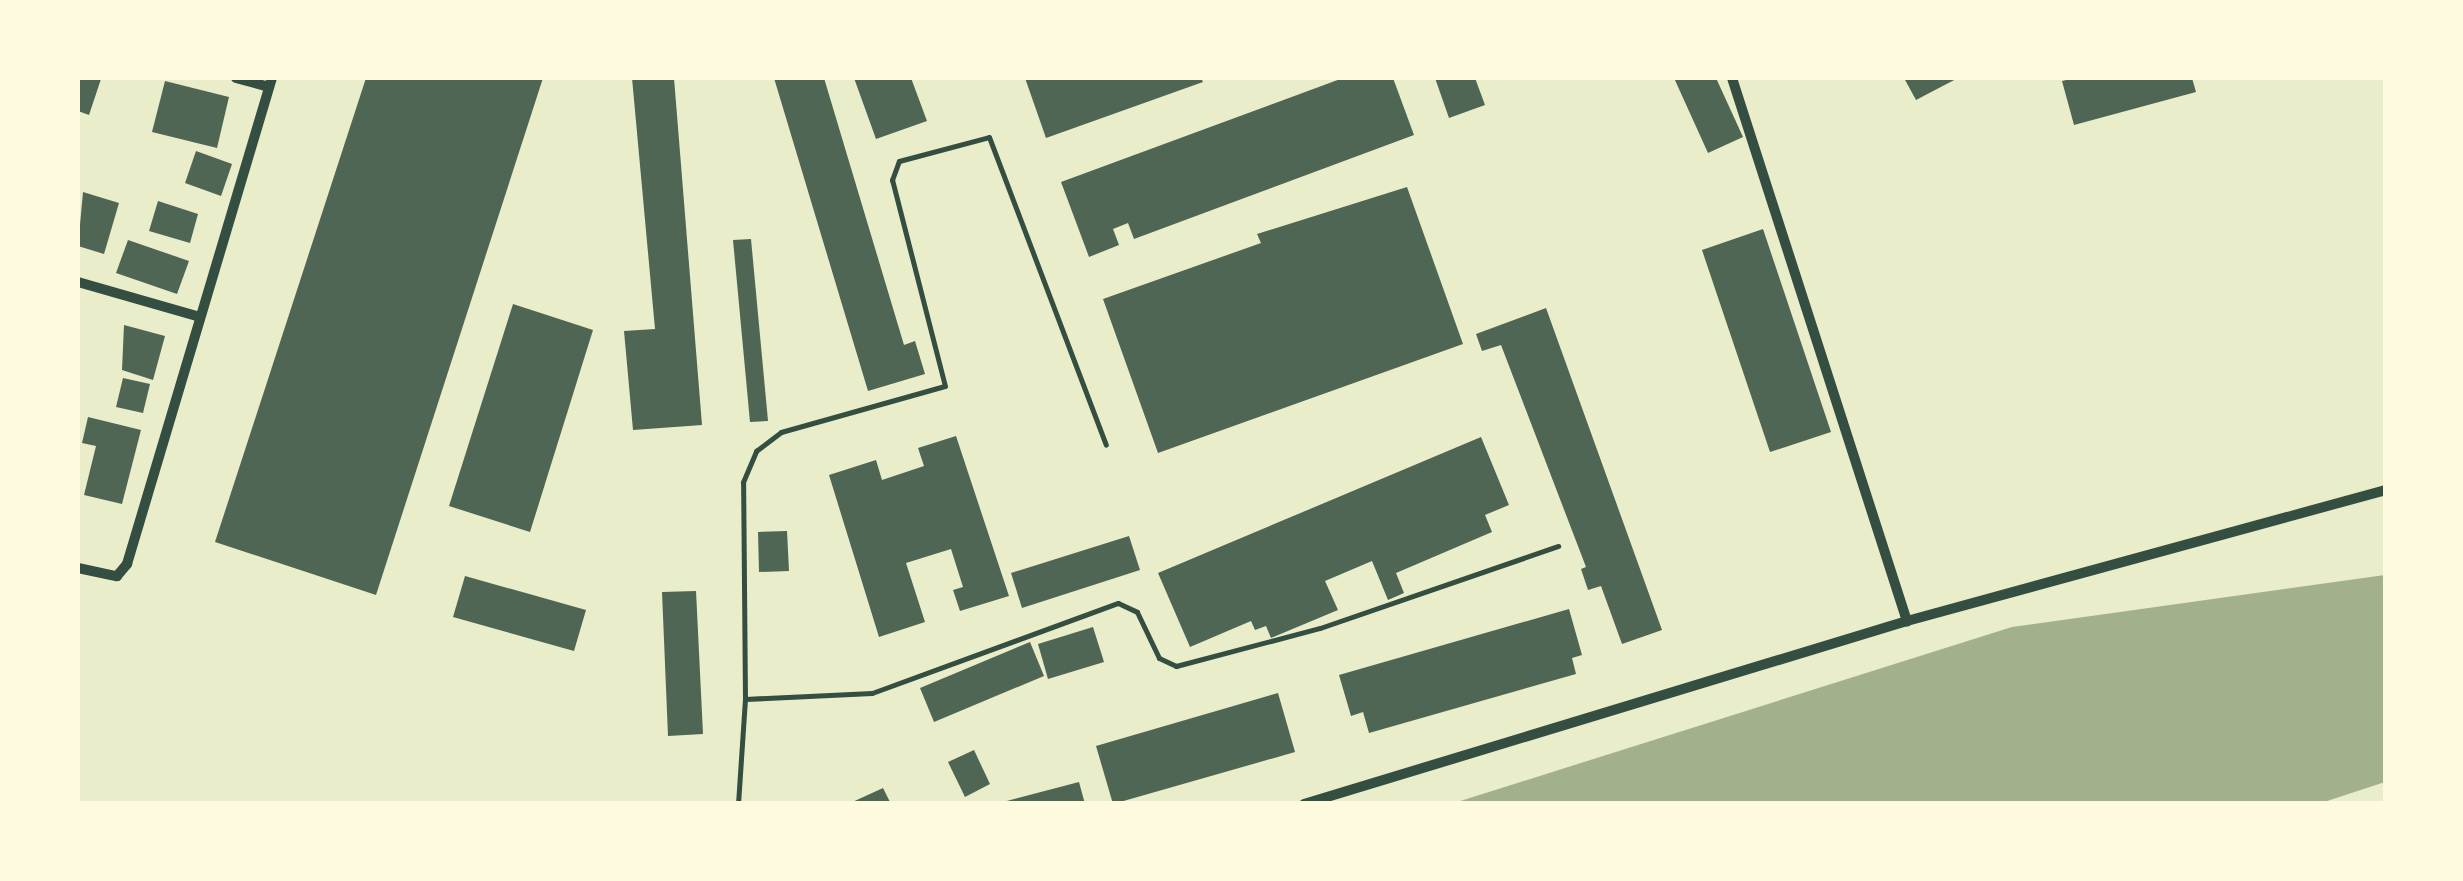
<!DOCTYPE html>
<html>
<head>
<meta charset="utf-8">
<style>
	body { margin:0 }
	#map { position:relative; width:2463px; height:881px; overflow:hidden; background:#e9edc9; font-family:"PT Sans Narrow",sans-serif }
	div>[style] { position:absolute }
	[style*='--x'] { left:calc(var(--x)*1px); top:calc(var(--y)*1px); width:calc(var(--w)*1px); rotate:calc(var(--a)*1deg) }
	.water>* { inset:0; background:#a3b18a }
	.building>* { inset:0; background:#4f6655 }
	.service>* { height:5px; margin:-2.5px; padding:0 2.5px; transform-origin:2.5px; border-radius:2.5px; background:#344e41 }
	.minor>* { height:10px; margin:-5px; padding:0 5px; transform-origin:5px; border-radius:5px; background:#344e41 }
	span { translate:-50% -50%; white-space:nowrap; text-align:center; line-height:1.15; -webkit-text-stroke:10px #fefae0; paint-order:stroke }
	.frame { position:absolute; inset:0; border:80px solid #fefae0; pointer-events:none }
</style>
</head>
<body>
<div id="map">
	<div class="water">
		<i style="clip-path:polygon(2385px 575px,2385px 782px,2321px 803px,1454px 803px,2012px 627px)"></i>
	</div>
	<div class="building">
		<i style="clip-path:polygon(78px 78px,101px 79px,89px 115px,78px 111px)"></i>
		<i style="clip-path:polygon(366px 78px,543px 78px,376px 595px,215px 542px)"></i>
		<i style="clip-path:polygon(632px 78px,674px 78px,702px 425px,633px 430px,624px 331px,655px 329px)"></i>
		<i style="clip-path:polygon(774px 78px,824px 78px,904px 345px,915px 341px,925px 374px,868px 391px)"></i>
		<i style="clip-path:polygon(854px 78px,911px 78px,927px 121px,876px 139px)"></i>
		<i style="clip-path:polygon(1025px 78px,1201px 78px,1203px 82px,1046px 138px)"></i>
		<i style="clip-path:polygon(1343px 78px,1393px 78px,1414px 135px,1134px 239px,1128px 223px,1113px 229px,1119px 245px,1089px 257px,1061px 182px)"></i>
		<i style="clip-path:polygon(1435px 78px,1475px 78px,1485px 105px,1449px 118px)"></i>
		<i style="clip-path:polygon(1674px 78px,1716px 78px,1743px 137px,1708px 153px)"></i>
		<i style="clip-path:polygon(1904px 78px,1958px 78px,1916px 100px)"></i>
		<i style="clip-path:polygon(2075px 78px,2192px 78px,2196px 92px,2074px 125px,2062px 81px)"></i>
		<i style="clip-path:polygon(165px 81px,229px 97px,217px 148px,152px 132px)"></i>
		<i style="clip-path:polygon(196px 151px,232px 164px,221px 196px,185px 183px)"></i>
		<i style="clip-path:polygon(1407px 187px,1463px 344px,1158px 453px,1103px 299px,1261px 243px,1257px 234px)"></i>
		<i style="clip-path:polygon(83px 192px,119px 203px,104px 254px,78px 246px)"></i>
		<i style="clip-path:polygon(158px 201px,198px 214px,190px 243px,149px 231px)"></i>
		<i style="clip-path:polygon(1763px 229px,1831px 432px,1770px 452px,1702px 250px)"></i>
		<i style="clip-path:polygon(751px 239px,768px 421px,750px 422px,733px 240px)"></i>
		<i style="clip-path:polygon(128px 240px,189px 261px,177px 294px,116px 273px)"></i>
		<i style="clip-path:polygon(513px 304px,593px 330px,530px 532px,449px 506px)"></i>
		<i style="clip-path:polygon(1546px 308px,1662px 630px,1622px 644px,1601px 586px,1588px 590px,1581px 569px,1586px 567px,1501px 345px,1482px 351px,1476px 334px)"></i>
		<i style="clip-path:polygon(124px 325px,165px 336px,153px 380px,122px 370px)"></i>
		<i style="clip-path:polygon(123px 378px,150px 384px,143px 413px,116px 407px)"></i>
		<i style="clip-path:polygon(88px 417px,141px 430px,122px 504px,84px 495px,96px 446px,82px 443px)"></i>
		<i style="clip-path:polygon(956px 436px,1009px 596px,960px 611px,953px 590px,963px 587px,951px 549px,906px 563px,925px 622px,879px 637px,829px 475px,876px 460px,882px 480px,924px 466px,918px 448px)"></i>
		<i style="clip-path:polygon(1481px 437px,1509px 505px,1485px 515px,1492px 532px,1396px 573px,1404px 593px,1388px 600px,1372px 561px,1325px 581px,1338px 610px,1271px 638px,1266px 626px,1255px 630px,1251px 621px,1190px 647px,1158px 573px)"></i>
		<i style="clip-path:polygon(787px 531px,789px 571px,759px 572px,758px 532px)"></i>
		<i style="clip-path:polygon(1129px 536px,1140px 570px,1022px 608px,1011px 573px)"></i>
		<i style="clip-path:polygon(465px 576px,586px 610px,574px 651px,453px 617px)"></i>
		<i style="clip-path:polygon(696px 591px,703px 734px,668px 736px,662px 592px)"></i>
		<i style="clip-path:polygon(1569px 609px,1582px 655px,1572px 658px,1576px 674px,1369px 733px,1363px 712px,1351px 716px,1339px 675px)"></i>
		<i style="clip-path:polygon(1093px 627px,1104px 662px,1048px 679px,1038px 644px)"></i>
		<i style="clip-path:polygon(1030px 642px,1044px 676px,934px 722px,920px 688px)"></i>
		<i style="clip-path:polygon(1278px 693px,1295px 752px,1113px 804px,1096px 746px)"></i>
		<i style="clip-path:polygon(974px 750px,990px 784px,965px 797px,948px 762px)"></i>
		<i style="clip-path:polygon(1079px 782px,1085px 804px,1003px 804px,1003px 802px)"></i>
		<i style="clip-path:polygon(883px 788px,891px 804px,848px 804px)"></i>
	</div>
	<div class="service">
		<i style="--x:745;--y:699;--w:127;--a:-2.7"></i>
		<i style="--x:872;--y:693;--w:262;--a:-20.1"></i>
		<i style="--x:1118;--y:603;--w:21;--a:25"></i>
		<i style="--x:1137;--y:612;--w:51;--a:64.4"></i>
		<i style="--x:1159;--y:658;--w:19;--a:25"></i>
		<i style="--x:1176;--y:666;--w:149;--a:-14.8"></i>
		<i style="--x:1320;--y:628;--w:252;--a:-19"></i>
		<i style="--x:738;--y:804;--w:105;--a:-86.2"></i>
		<i style="--x:745;--y:699;--w:217;--a:-90.5"></i>
		<i style="--x:743;--y:482;--w:34;--a:-67"></i>
		<i style="--x:756;--y:451;--w:31;--a:-37"></i>
		<i style="--x:781;--y:432;--w:170;--a:-15.7"></i>
		<i style="--x:945;--y:386;--w:213;--a:-104.4"></i>
		<i style="--x:892;--y:180;--w:20;--a:-70"></i>
		<i style="--x:899;--y:161;--w:93;--a:-14.9"></i>
		<i style="--x:989;--y:137;--w:329;--a:69.2"></i>
	</div>
	<div class="minor">
		<i style="--x:236;--y:78;--w:34;--a:15"></i>
		<i style="--x:1732;--y:78;--w:571;--a:72.14"></i>
		<i style="--x:78;--y:282;--w:127;--a:16"></i>
		<i style="--x:78;--y:568;--w:40;--a:12"></i>
		<i style="--x:117;--y:576;--w:16;--a:-50"></i>
		<i style="--x:127;--y:564;--w:507;--a:-73.39"></i>
		<i style="--x:1304;--y:804;--w:630;--a:-16.88"></i>
		<i style="--x:1907;--y:621;--w:497;--a:-15.3"></i>
	</div>
	<div class="frame"></div>
</div>
</body>
</html>
